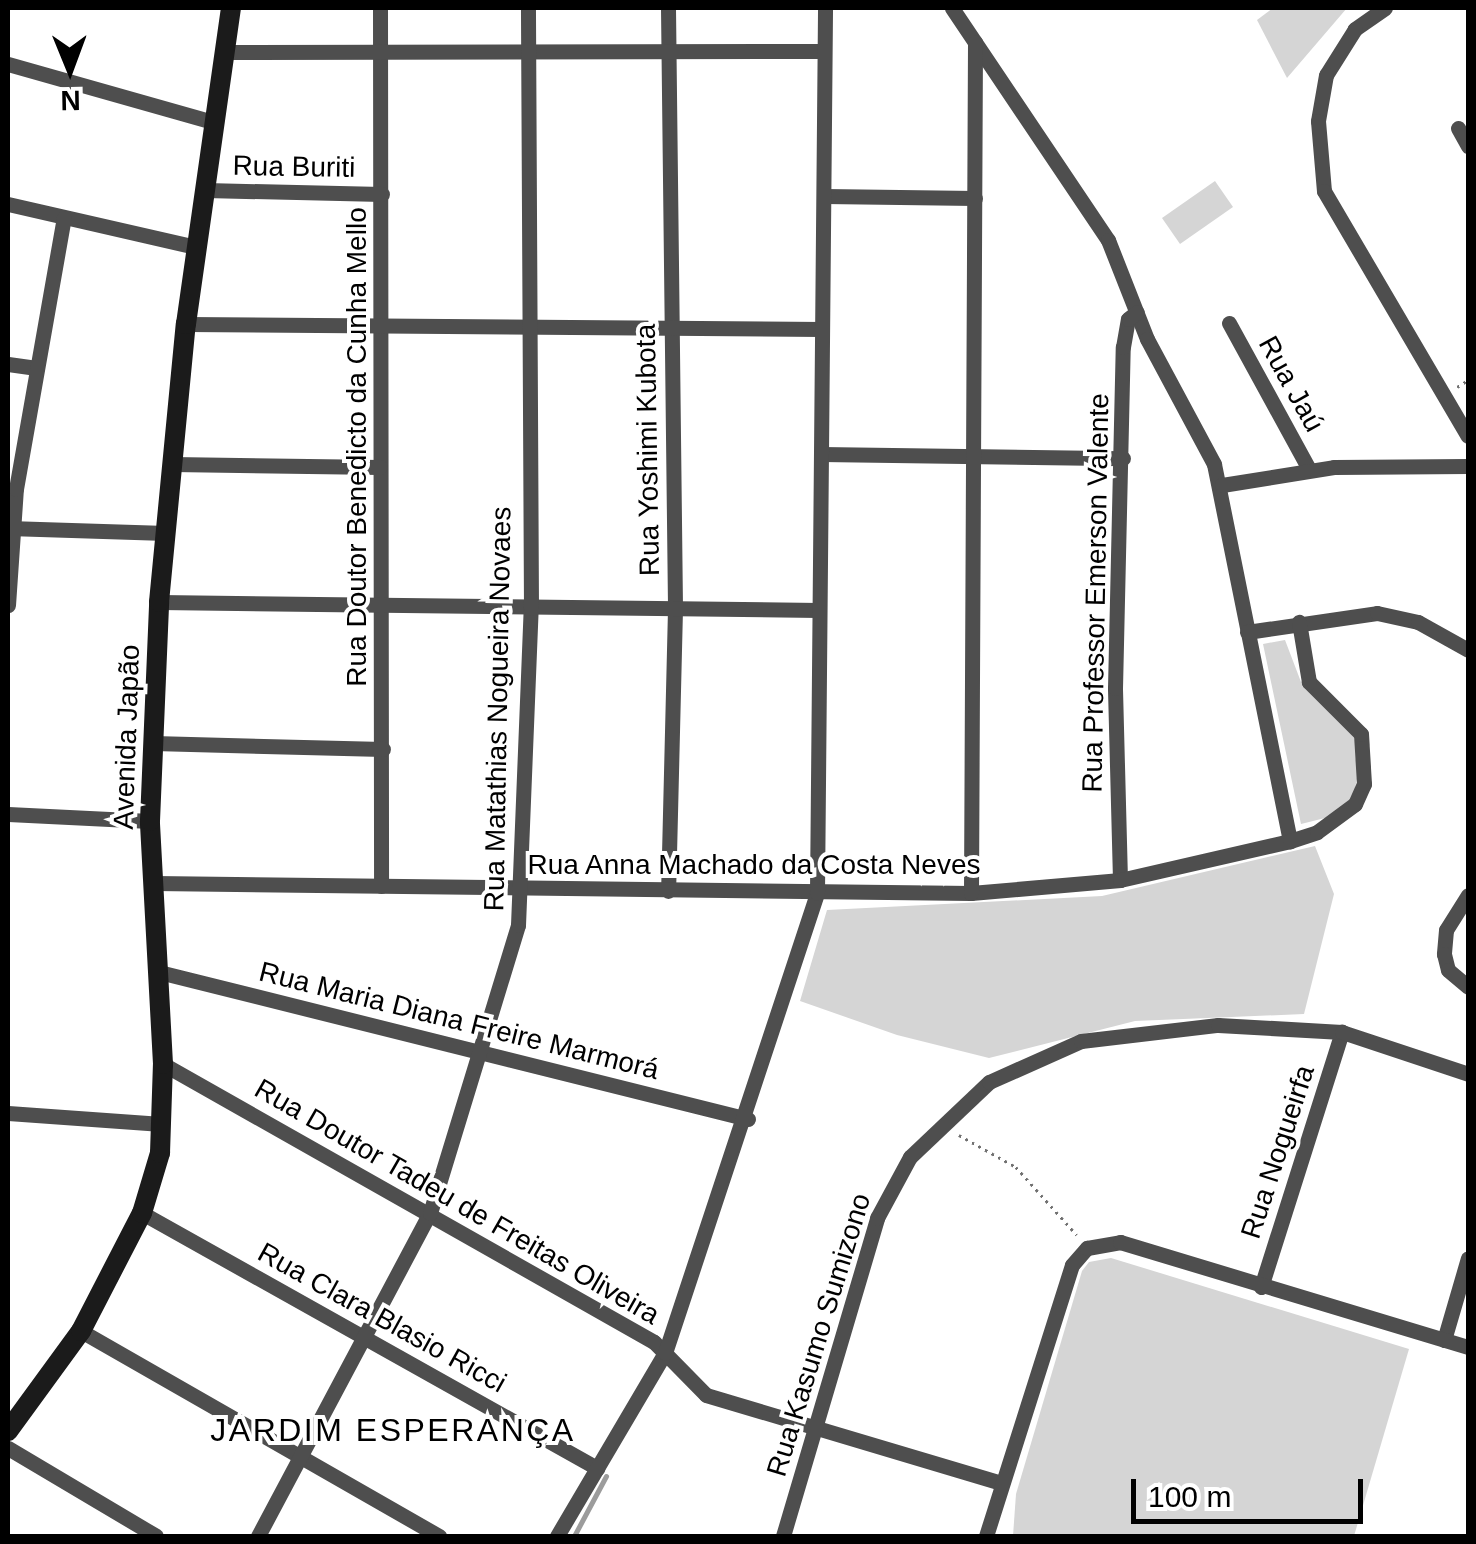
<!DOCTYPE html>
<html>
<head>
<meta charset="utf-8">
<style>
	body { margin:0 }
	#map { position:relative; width:1476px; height:1544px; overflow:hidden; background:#fff; font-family:Helvetica,sans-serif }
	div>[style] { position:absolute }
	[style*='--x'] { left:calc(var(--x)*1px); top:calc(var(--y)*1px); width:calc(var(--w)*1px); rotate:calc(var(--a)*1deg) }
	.green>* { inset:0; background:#d5d5d5 }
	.stream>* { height:5px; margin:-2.5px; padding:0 2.5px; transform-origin:2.5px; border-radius:2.5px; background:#9c9c9c }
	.path>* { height:2.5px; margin-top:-1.25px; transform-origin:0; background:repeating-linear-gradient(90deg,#707070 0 2.5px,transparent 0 7.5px) }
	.street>* { height:15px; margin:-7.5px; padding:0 7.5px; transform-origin:7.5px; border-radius:7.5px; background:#4e4e4e }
	.secondary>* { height:20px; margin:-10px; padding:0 10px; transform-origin:10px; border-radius:10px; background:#1b1b1b }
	span { translate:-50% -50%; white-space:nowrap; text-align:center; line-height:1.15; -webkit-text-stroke:8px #fff; paint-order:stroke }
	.street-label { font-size:28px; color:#000 }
	.quarter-label { font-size:32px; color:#000; letter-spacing:2.5px }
	.frame { position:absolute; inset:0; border:10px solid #000; pointer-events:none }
	.north { position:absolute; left:20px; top:20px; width:100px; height:100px; -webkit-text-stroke:8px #fff; paint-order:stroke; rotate:179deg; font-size:28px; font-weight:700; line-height:40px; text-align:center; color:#000 }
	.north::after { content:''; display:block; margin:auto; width:35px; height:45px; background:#000; clip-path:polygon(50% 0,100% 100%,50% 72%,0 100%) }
	.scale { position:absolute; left:1131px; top:1479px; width:232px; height:45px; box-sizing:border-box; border:5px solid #000; border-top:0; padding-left:12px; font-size:30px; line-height:35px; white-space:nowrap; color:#000; -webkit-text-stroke:8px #fff; paint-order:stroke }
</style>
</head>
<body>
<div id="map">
	<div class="green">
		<i style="clip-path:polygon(1273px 8px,1347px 8px,1287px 78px,1257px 20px)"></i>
		<i style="clip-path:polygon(1215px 181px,1233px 207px,1180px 244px,1162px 218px)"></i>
		<i style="clip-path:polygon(1285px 640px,1301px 682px,1356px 738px,1359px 768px,1353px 799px,1341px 814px,1301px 824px,1263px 644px)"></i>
		<i style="clip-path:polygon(1315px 846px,1334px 894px,1304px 1014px,1135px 1021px,989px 1058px,897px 1035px,800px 1001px,827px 910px,1102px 896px)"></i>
		<i style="clip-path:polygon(1111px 1258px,1409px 1349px,1354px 1536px,1013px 1536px,1016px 1494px,1082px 1271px,1089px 1262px)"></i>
	</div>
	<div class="stream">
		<i style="--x:574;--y:1536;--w:68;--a:-61.9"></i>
	</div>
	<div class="path">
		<i style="--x:1457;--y:387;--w:13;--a:-32"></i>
		<i style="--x:959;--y:1135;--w:65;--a:29.3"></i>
		<i style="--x:1016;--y:1167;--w:91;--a:48.1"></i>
	</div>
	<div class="street">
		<i style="--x:380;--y:8;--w:878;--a:89.93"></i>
		<i style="--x:668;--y:8;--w:601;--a:89.33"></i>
		<i style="--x:675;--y:609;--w:282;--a:91.4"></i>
		<i style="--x:952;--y:8;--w:280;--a:56.1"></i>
		<i style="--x:1108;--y:240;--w:106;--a:68.5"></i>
		<i style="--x:1147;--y:339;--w:142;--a:61.8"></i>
		<i style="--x:1214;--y:464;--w:385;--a:78.6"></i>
		<i style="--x:1385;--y:8;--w:37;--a:145"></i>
		<i style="--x:1355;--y:29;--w:54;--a:122.2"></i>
		<i style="--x:1326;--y:75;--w:47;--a:99.9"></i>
		<i style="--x:1318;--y:121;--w:70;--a:85.1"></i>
		<i style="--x:1324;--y:191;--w:284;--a:59.6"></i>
		<i style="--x:223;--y:52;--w:601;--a:-0.1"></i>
		<i style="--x:8;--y:64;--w:213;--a:15.8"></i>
		<i style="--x:1458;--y:128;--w:21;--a:61"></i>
		<i style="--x:205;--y:190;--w:177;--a:1.3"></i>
		<i style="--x:824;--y:196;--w:151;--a:0.8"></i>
		<i style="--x:8;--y:204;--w:192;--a:12.9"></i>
		<i style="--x:1229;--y:323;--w:166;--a:61.3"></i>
		<i style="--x:186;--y:324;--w:636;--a:0.45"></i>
		<i style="--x:8;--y:364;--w:27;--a:8"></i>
		<i style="--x:821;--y:454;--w:302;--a:0.8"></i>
		<i style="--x:172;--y:464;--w:208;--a:0.8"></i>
		<i style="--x:1222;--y:485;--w:113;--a:-9.1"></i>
		<i style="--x:1334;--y:467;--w:134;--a:-0.4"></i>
		<i style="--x:8;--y:528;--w:158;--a:1.8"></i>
		<i style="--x:159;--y:602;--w:660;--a:0.69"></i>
		<i style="--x:8;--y:605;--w:116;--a:-86.1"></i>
		<i style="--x:16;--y:489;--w:275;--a:-80"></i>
		<i style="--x:1247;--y:632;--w:131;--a:-8.3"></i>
		<i style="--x:1377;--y:613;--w:42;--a:12.4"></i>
		<i style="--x:1418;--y:622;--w:57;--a:29.2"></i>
		<i style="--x:153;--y:743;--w:230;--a:1.5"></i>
		<i style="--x:8;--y:814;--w:142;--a:2.8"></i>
		<i style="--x:1120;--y:880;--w:192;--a:-91.5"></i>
		<i style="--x:1115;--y:688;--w:341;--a:-88.7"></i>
		<i style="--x:1123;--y:347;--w:28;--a:-80"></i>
		<i style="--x:1128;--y:319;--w:11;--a:-38"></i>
		<i style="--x:154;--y:883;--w:817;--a:0.7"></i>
		<i style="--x:971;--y:893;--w:150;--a:-5"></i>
		<i style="--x:1120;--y:880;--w:174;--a:-12.9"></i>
		<i style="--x:1290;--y:841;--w:28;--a:-18"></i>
		<i style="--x:1317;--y:832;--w:47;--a:-36.4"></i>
		<i style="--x:1355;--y:804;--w:22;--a:-66"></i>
		<i style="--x:1364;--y:784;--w:50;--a:-93.4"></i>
		<i style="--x:1361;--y:734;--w:74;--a:-135"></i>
		<i style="--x:1309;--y:682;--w:61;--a:-99.5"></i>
		<i style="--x:971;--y:893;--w:851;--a:-89.73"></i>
		<i style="--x:1468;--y:895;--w:41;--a:122.2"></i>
		<i style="--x:1446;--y:930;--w:24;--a:95"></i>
		<i style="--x:1444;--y:954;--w:16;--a:76"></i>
		<i style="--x:1448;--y:970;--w:26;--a:40"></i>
		<i style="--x:159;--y:972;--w:607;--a:14.01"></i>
		<i style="--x:163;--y:1064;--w:564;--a:29.52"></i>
		<i style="--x:654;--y:1342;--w:74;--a:45.5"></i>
		<i style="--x:706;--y:1395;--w:309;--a:16.6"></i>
		<i style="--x:8;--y:1113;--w:154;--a:4.1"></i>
		<i style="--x:142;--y:1213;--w:522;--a:29.27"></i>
		<i style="--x:1261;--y:1287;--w:268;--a:-72.4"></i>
		<i style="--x:81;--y:1331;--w:413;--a:29.8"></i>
		<i style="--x:1444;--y:1340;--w:85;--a:-73.7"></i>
		<i style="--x:8;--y:1448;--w:172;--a:30.7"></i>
		<i style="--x:258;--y:1536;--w:366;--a:-62"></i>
		<i style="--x:430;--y:1213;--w:301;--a:-73"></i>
		<i style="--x:518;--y:925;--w:317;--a:-87.7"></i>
		<i style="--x:531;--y:608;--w:600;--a:-90.29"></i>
		<i style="--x:557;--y:1536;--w:212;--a:-59.5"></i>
		<i style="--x:665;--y:1353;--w:484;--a:-71.7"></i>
		<i style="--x:817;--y:893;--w:885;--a:-89.48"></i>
		<i style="--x:783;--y:1536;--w:332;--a:-73.5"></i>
		<i style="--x:877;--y:1218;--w:69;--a:-61.6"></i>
		<i style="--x:910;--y:1157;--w:109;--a:-43.5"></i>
		<i style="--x:989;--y:1082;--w:101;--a:-24"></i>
		<i style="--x:1081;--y:1041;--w:138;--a:-6.7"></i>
		<i style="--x:1218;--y:1025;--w:124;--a:3.2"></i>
		<i style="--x:1342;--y:1032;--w:133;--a:18.4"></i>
		<i style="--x:986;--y:1536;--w:284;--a:-72.4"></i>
		<i style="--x:1072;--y:1265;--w:23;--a:-49"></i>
		<i style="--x:1087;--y:1248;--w:34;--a:-10"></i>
		<i style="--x:1120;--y:1242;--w:363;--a:16.8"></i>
	</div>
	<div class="secondary">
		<i style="--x:8;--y:1431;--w:124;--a:-53.9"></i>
		<i style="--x:81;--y:1331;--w:133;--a:-62.7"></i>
		<i style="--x:142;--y:1213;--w:63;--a:-73.3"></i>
		<i style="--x:160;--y:1153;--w:89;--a:-88.1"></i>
		<i style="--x:163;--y:1064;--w:243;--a:-93.1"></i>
		<i style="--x:150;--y:821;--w:219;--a:-87.6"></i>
		<i style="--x:159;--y:602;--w:279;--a:-84.5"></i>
		<i style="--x:186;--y:324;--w:319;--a:-81.9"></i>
	</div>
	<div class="street-label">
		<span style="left:294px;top:167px;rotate:1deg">Rua Buriti</span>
		<span style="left:1291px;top:384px;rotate:61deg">Rua Jaú</span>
		<span style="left:357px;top:447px;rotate:-90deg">Rua Doutor Benedicto da Cunha Mello</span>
		<span style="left:648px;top:450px;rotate:-91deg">Rua Yoshimi Kubota</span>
		<span style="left:1096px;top:593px;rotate:-89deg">Rua Professor Emerson Valente</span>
		<span style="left:498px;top:709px;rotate:-89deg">Rua Matathias Nogueira Novaes</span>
		<span style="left:127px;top:737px;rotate:-88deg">Avenida Japão</span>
		<span style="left:754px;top:865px">Rua Anna Machado da Costa Neves</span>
		<span style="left:459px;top:1021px;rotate:14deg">Rua Maria Diana Freire Marmorá</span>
		<span style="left:1278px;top:1152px;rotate:-72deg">Rua Nogueirfa</span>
		<span style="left:457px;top:1202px;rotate:30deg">Rua Doutor Tadeu de Freitas Oliveira</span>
		<span style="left:382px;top:1318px;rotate:29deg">Rua Clara Blasio Ricci</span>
		<span style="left:819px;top:1335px;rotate:-73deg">Rua Kasumo Sumizono</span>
	</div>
	<div class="quarter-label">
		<span style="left:393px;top:1430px">JARDIM ESPERANÇA</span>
	</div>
	<div class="frame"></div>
	<div class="north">N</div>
	<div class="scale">100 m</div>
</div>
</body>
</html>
